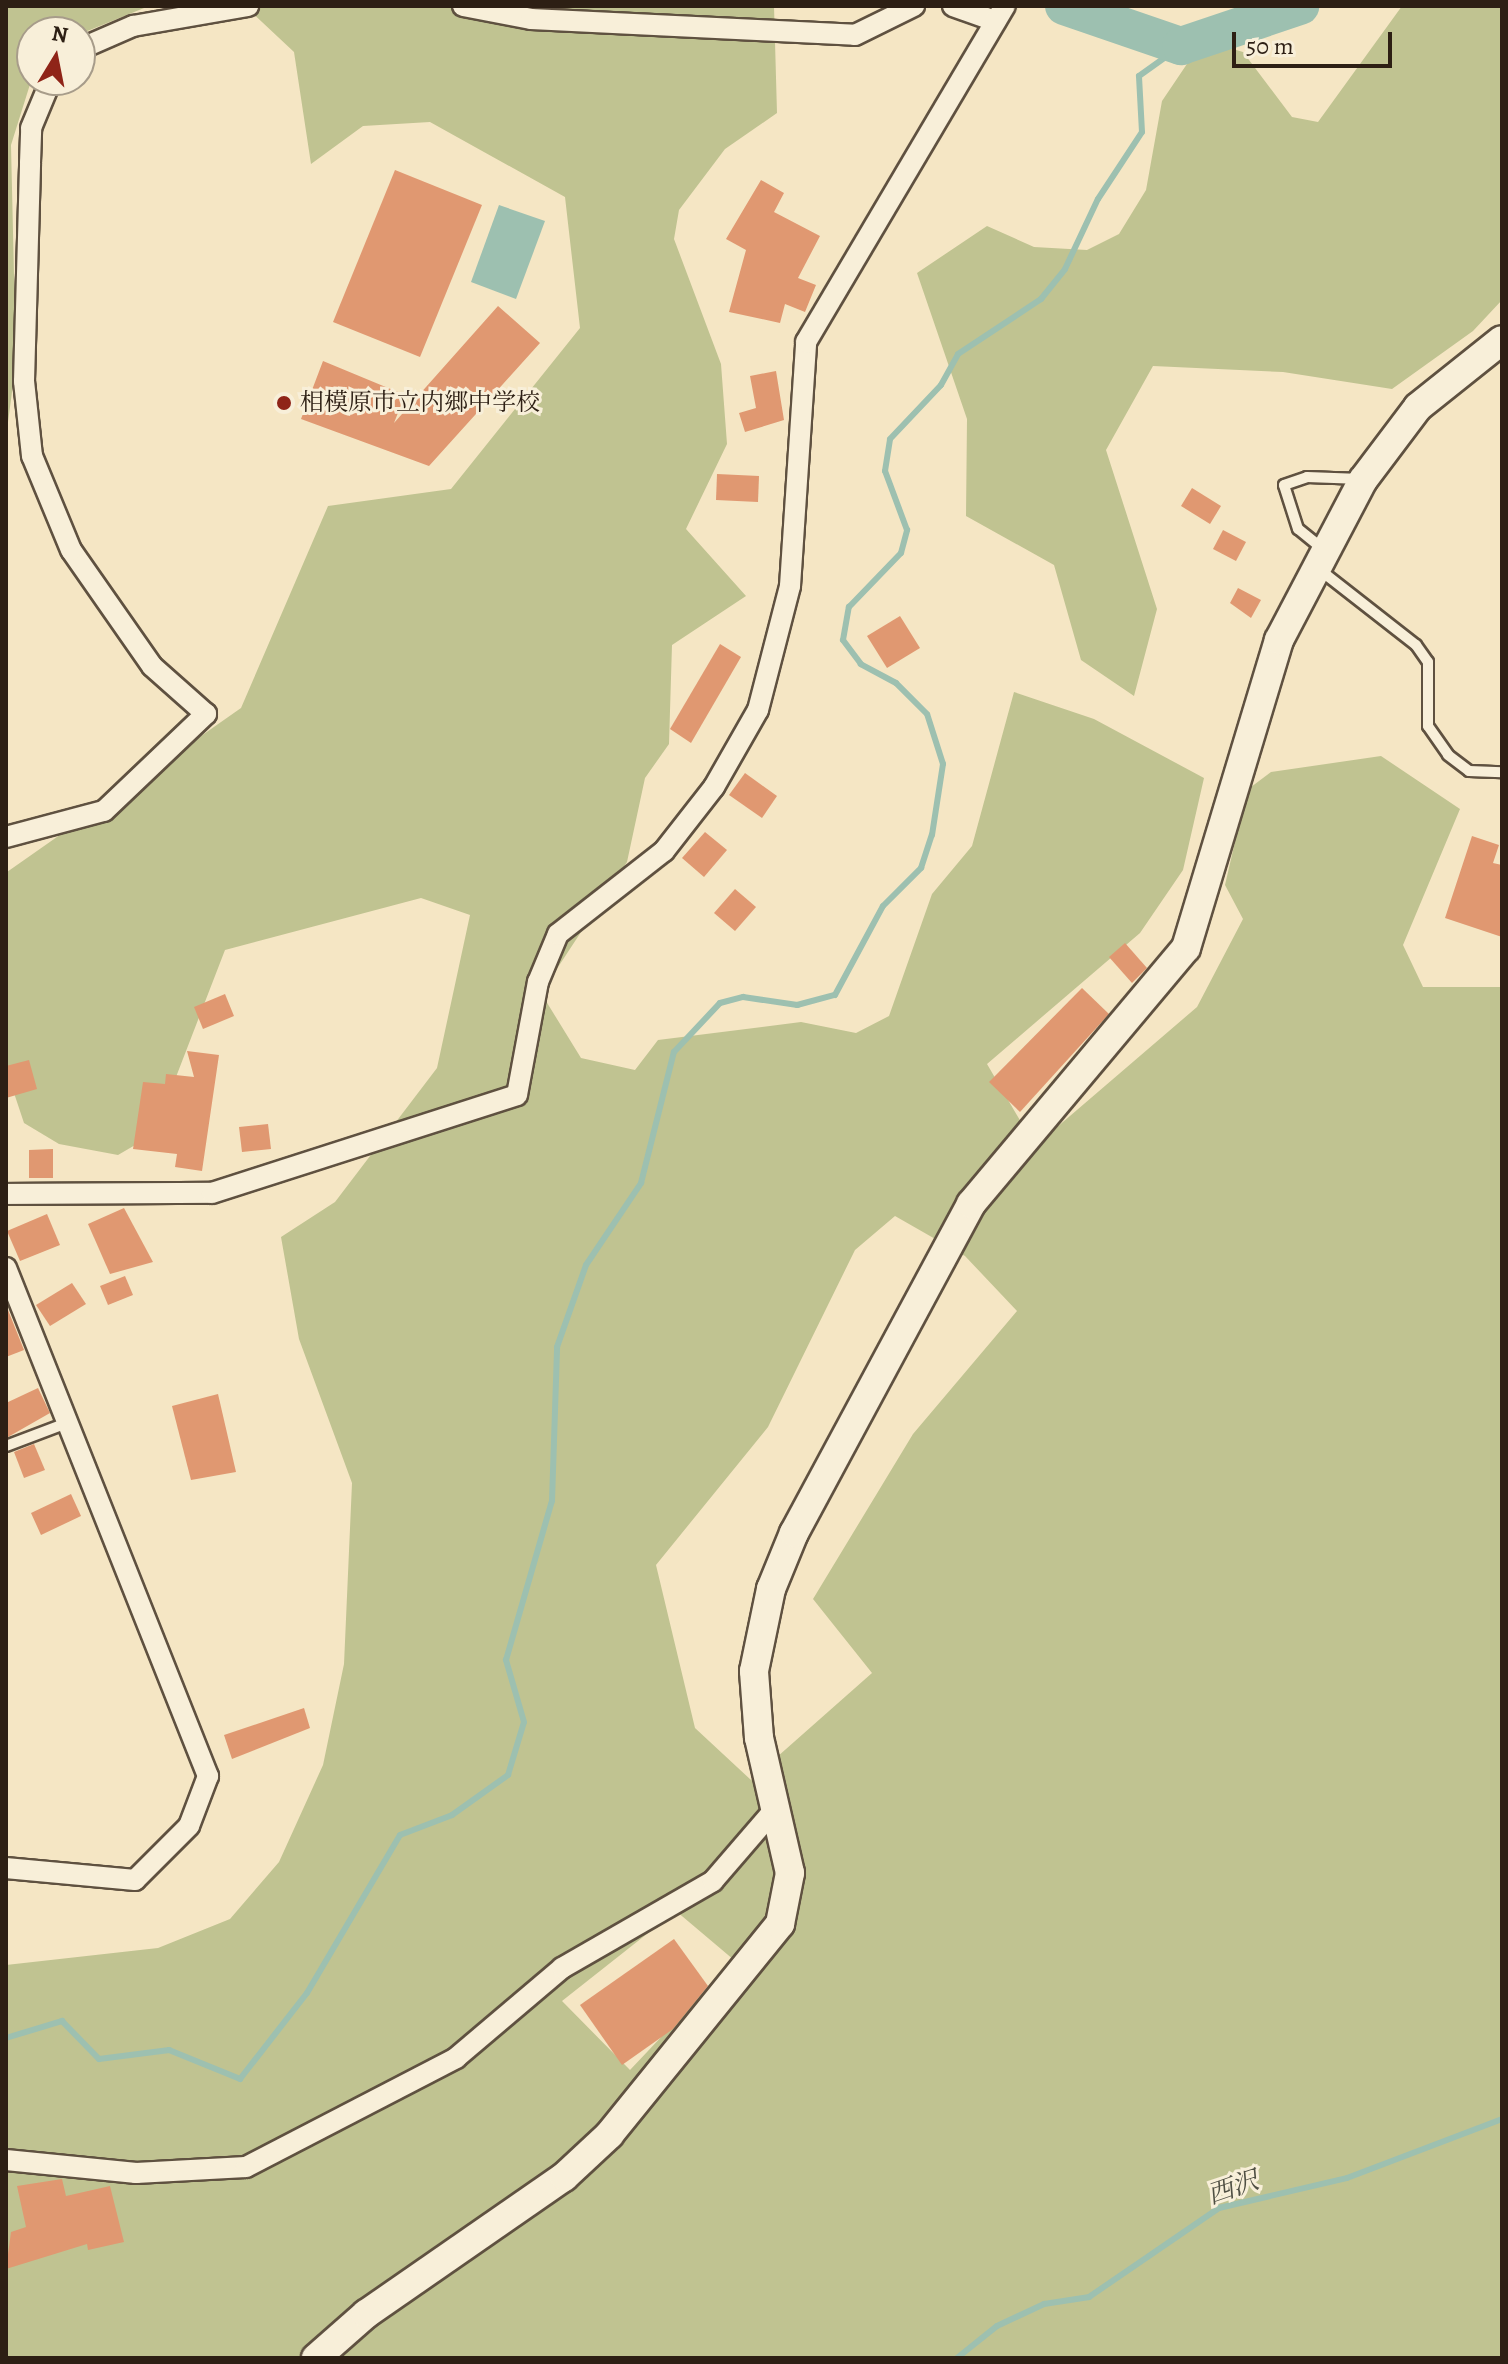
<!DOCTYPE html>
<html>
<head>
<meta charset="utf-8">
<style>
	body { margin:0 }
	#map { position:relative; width:1508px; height:2364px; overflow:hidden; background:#f5e6c4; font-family:Alegreya,"Noto Serif JP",serif }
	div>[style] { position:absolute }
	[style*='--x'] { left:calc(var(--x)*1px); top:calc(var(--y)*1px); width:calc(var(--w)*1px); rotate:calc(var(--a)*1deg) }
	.green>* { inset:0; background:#c0c391 }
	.water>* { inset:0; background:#9dc0b0 }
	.stream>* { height:6px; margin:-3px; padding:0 3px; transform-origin:3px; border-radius:3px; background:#9dc0b0 }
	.river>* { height:38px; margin:-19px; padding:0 19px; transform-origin:19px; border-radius:19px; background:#9dc0b0 }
	.building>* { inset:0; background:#e09871 }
	.roads { filter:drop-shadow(2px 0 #5f5140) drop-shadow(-2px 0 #5f5140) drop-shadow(0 2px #5f5140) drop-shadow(0 -2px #5f5140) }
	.lane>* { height:10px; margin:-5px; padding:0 5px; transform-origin:5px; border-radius:5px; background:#f8efd9 }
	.street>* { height:20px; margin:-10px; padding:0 10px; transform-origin:10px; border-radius:10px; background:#f8efd9 }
	.secondary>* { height:28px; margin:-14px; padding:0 14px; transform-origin:14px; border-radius:14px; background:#f8efd9 }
	.dots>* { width:22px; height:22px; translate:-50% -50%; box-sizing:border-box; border:4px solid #f8efd9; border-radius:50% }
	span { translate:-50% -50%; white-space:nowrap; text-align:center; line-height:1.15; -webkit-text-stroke:6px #f8efd9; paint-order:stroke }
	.poi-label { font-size:24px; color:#2d1f14 }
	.left { translate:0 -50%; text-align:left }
	.water-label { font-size:26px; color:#4f4f43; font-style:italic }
	.frame { position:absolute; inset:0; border:8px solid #2d1f14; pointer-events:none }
	.north { position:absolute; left:16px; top:16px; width:80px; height:80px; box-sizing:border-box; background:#f8efd9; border:2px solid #a79c8a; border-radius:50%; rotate:10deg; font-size:22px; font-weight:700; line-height:32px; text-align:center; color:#2d1f14 }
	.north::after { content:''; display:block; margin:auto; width:28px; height:36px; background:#8f2418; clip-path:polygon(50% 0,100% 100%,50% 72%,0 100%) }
	.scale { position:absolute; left:1232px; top:32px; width:160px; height:36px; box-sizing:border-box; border:4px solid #2d1f14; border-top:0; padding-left:10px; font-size:24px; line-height:28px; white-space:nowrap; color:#2d1f14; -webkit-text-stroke:6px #f8efd9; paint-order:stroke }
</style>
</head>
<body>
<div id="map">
	<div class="green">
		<i style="clip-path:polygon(6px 6px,149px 6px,80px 34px,32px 32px,32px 78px,11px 145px,16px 362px,6px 437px)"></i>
		<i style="clip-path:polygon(evenodd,245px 6px,774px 6px,777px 113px,725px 149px,679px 210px,674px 239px,721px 364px,727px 444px,686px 529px,746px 596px,672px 645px,669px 744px,645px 778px,627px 862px,541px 993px,581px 1058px,635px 1070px,658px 1040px,801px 1022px,856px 1033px,889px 1016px,932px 894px,972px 846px,1014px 692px,1094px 719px,1204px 778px,1183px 870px,1140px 933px,987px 1064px,1035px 1146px,1197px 1007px,1243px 919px,1225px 885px,1247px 790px,1271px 772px,1381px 756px,1460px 809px,1403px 945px,1423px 987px,1502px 987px,1502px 2358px,6px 2358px,6px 1965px,158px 1948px,230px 1919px,279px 1862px,323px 1765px,344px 1664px,352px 1483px,299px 1339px,281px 1237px,335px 1202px,437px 1068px,470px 915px,421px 898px,225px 950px,154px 1134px,118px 1155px,59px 1144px,24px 1123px,6px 1069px,7px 872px,241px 708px,328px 506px,451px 489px,580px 328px,565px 197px,430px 122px,363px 126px,311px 164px,294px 52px,245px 6px,895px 1216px,965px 1256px,1017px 1311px,913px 1434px,813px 1599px,872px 1673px,751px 1780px,695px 1728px,656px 1565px,768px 1427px,855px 1250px,895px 1216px,245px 6px,676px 1911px,734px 1960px,630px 2070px,562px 2001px,676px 1911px)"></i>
		<i style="clip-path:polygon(1402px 6px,1502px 6px,1502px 300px,1473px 331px,1392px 389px,1283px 372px,1153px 366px,1106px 450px,1157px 609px,1134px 696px,1081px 660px,1054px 565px,966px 516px,967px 419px,917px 273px,987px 226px,1034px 247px,1087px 250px,1119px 234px,1146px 190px,1162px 101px,1191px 58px,1223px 46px,1243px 52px,1292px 117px,1318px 122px)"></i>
	</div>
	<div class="water">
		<i style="clip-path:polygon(499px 205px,545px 221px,516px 299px,471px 282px)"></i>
	</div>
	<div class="stream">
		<i style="--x:6;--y:2038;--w:59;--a:-16.9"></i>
		<i style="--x:62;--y:2021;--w:53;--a:45.8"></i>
		<i style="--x:99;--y:2059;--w:71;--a:-7.3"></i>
		<i style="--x:169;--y:2050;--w:77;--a:22.2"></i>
		<i style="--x:240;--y:2079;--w:109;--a:-52.1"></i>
		<i style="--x:307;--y:1993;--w:183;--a:-59.5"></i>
		<i style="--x:400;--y:1835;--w:56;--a:-21"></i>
		<i style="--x:452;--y:1815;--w:69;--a:-35.5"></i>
		<i style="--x:508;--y:1775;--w:55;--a:-73.2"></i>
		<i style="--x:524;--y:1722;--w:65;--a:-106.2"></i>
		<i style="--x:506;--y:1660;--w:166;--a:-73.9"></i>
		<i style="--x:552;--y:1501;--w:154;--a:-88.1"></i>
		<i style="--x:557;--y:1347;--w:87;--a:-70.5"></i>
		<i style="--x:586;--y:1265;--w:99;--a:-56.1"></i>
		<i style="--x:641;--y:1183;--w:135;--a:-75.9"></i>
		<i style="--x:674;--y:1052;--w:67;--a:-46.8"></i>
		<i style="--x:720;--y:1003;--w:24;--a:-15"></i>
		<i style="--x:743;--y:997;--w:55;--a:8.4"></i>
		<i style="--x:797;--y:1005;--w:39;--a:-15"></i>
		<i style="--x:835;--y:995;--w:101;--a:-61.7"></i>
		<i style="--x:883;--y:906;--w:54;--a:-45"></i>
		<i style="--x:921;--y:868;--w:35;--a:-72"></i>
		<i style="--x:932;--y:835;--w:72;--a:-81.2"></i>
		<i style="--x:943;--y:764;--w:52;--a:-107.7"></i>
		<i style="--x:927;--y:714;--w:44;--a:-135"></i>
		<i style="--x:896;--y:683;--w:40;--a:-152"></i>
		<i style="--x:861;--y:664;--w:30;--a:-127"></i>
		<i style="--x:843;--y:640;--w:34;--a:-80"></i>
		<i style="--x:849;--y:607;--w:75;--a:-46.1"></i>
		<i style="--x:901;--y:553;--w:24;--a:-75"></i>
		<i style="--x:907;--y:530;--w:63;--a:-110.4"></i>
		<i style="--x:885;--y:471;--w:32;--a:-81"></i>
		<i style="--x:890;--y:439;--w:74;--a:-46.6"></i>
		<i style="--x:941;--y:385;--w:35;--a:-61"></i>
		<i style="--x:958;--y:354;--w:100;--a:-33.5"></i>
		<i style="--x:1041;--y:299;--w:38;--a:-51"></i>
		<i style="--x:1065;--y:269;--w:77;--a:-64.8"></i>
		<i style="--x:1098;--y:199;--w:80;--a:-56.7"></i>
		<i style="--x:1142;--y:132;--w:56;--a:-93.1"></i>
		<i style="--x:1139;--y:76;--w:52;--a:-35.5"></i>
		<i style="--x:957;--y:2358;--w:51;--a:-38.7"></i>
		<i style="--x:997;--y:2326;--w:52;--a:-25.1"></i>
		<i style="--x:1044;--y:2304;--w:46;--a:-8.8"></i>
		<i style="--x:1089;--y:2297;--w:158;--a:-34.4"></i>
		<i style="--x:1219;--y:2208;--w:131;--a:-13.2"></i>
		<i style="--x:1347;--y:2178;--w:166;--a:-20.8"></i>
	</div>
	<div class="river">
		<i style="--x:1064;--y:6;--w:124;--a:18.9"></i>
		<i style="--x:1181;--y:46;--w:126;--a:-18.6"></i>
	</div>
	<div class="building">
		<i style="clip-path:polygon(395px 170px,482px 205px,420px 357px,333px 322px)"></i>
		<i style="clip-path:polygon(761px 180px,784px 193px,774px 212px,820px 236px,798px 278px,816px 285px,805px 312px,785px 304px,780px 323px,729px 312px,746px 250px,726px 239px)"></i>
		<i style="clip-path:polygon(498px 306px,540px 343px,429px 466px,301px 419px,323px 361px,405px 395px,394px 423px)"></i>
		<i style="clip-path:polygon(776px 371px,784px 420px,745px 432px,739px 413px,756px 408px,750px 376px)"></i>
		<i style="clip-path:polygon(717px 474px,759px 476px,758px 502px,716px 500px)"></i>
		<i style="clip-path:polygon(1192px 488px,1221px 506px,1210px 524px,1181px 506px)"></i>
		<i style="clip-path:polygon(1223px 530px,1246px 542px,1236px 561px,1213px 549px)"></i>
		<i style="clip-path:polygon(1238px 588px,1261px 600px,1251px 618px,1230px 603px)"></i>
		<i style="clip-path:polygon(900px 616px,920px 648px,887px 668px,867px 636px)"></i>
		<i style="clip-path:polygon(720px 644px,741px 657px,691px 743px,670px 729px)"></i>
		<i style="clip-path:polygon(745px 773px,777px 796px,762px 818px,729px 795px)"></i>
		<i style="clip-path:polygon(705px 832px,727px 850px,704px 877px,682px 858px)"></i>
		<i style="clip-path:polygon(1472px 836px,1499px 845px,1493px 863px,1502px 865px,1502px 937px,1445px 918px)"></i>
		<i style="clip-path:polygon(735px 889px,756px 907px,735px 931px,714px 913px)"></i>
		<i style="clip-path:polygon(1125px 943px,1147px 968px,1132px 983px,1109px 957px)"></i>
		<i style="clip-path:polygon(1082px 988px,1109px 1014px,1020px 1112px,989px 1082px)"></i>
		<i style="clip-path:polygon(225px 994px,234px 1016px,203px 1029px,194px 1007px)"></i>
		<i style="clip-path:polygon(187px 1051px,219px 1055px,202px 1171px,175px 1167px,177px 1154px,133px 1149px,143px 1082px,165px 1084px,166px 1074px,194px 1077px)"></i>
		<i style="clip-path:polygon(29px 1060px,37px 1089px,6px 1098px,6px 1066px)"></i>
		<i style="clip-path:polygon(268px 1124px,271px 1149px,242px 1152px,239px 1127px)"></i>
		<i style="clip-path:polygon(53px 1149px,53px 1178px,29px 1178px,29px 1150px)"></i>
		<i style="clip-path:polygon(124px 1208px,153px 1262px,110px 1274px,88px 1224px)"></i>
		<i style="clip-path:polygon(47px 1214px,60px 1245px,20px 1261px,7px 1231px)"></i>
		<i style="clip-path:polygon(125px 1276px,133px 1295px,108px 1305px,100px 1286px)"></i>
		<i style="clip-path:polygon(72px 1283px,86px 1304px,50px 1326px,36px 1305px)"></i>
		<i style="clip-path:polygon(6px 1305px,24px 1350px,6px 1357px)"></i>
		<i style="clip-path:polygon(38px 1388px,50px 1413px,8px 1437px,6px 1403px)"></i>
		<i style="clip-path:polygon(218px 1394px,236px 1472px,191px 1480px,172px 1406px)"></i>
		<i style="clip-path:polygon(34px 1444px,45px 1470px,24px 1478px,14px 1452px)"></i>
		<i style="clip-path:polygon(71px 1494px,81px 1516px,41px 1535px,31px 1513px)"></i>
		<i style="clip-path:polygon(304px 1708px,310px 1728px,232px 1759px,224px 1735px)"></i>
		<i style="clip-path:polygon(674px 1939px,708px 1986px,673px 2029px,622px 2065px,580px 2005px)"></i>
		<i style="clip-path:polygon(62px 2179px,66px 2196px,110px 2186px,124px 2242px,88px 2250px,87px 2244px,6px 2269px,11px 2232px,26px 2227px,17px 2186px)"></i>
	</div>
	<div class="roads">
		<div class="lane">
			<i style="--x:1323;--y:549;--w:32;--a:-141"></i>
			<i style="--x:1298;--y:529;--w:46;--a:-107.7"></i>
			<i style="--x:1284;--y:485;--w:24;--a:-19"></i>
			<i style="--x:1307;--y:477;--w:54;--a:2.1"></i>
			<i style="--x:1320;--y:570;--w:122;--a:38"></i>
			<i style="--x:1416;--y:645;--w:21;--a:55"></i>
			<i style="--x:1428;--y:662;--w:64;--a:90"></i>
			<i style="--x:1428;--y:726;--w:35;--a:55"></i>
			<i style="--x:1448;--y:755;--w:26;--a:37"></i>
			<i style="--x:1469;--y:771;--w:33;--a:2"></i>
			<i style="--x:6;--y:1446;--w:65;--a:-20.7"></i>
		</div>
		<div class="street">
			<i style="--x:463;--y:6;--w:69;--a:10.8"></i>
			<i style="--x:531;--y:19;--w:324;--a:2.8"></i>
			<i style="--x:855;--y:35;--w:66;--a:-26.2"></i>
			<i style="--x:953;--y:6;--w:45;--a:19.7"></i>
			<i style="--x:80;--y:49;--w:58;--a:-23.5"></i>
			<i style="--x:133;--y:26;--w:117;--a:-9.9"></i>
			<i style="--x:6;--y:837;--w:101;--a:-14.9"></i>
			<i style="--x:104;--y:811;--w:141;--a:-43.6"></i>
			<i style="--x:206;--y:714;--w:72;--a:-138.4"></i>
			<i style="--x:152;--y:666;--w:141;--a:-124.9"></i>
			<i style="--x:71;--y:550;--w:102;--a:-112.5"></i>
			<i style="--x:32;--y:456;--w:75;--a:-96.1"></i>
			<i style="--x:24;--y:381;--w:218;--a:-88.4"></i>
			<i style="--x:30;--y:163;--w:35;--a:-88"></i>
			<i style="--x:31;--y:128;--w:52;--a:-67.4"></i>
			<i style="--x:6;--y:1194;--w:206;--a:-0.3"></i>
			<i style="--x:212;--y:1193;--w:320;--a:-17.8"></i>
			<i style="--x:517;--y:1095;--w:115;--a:-79.5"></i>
			<i style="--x:538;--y:982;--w:52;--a:-67.4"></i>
			<i style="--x:558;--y:934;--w:135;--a:-38.1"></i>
			<i style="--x:664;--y:851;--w:81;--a:-52"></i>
			<i style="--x:714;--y:787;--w:89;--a:-60.3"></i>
			<i style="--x:758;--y:710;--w:128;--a:-75.5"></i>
			<i style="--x:790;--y:586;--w:245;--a:-86.2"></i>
			<i style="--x:806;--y:342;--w:391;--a:-59.4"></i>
			<i style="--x:6;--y:1268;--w:547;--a:68.32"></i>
			<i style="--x:208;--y:1776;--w:53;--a:110.8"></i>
			<i style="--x:189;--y:1826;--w:76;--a:135"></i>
			<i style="--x:135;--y:1880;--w:130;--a:-174.7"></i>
			<i style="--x:6;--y:2160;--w:131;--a:5.7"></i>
			<i style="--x:136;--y:2173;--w:110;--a:-3.1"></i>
			<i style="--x:246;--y:2167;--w:237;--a:-27.4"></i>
			<i style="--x:456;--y:2058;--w:139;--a:-40.3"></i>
			<i style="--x:562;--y:1968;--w:174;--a:-29.9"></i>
			<i style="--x:713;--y:1881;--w:94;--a:-49.3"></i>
		</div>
		<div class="secondary">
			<i style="--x:316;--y:2358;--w:67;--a:-41.3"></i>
			<i style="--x:366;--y:2314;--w:241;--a:-34.7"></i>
			<i style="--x:564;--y:2177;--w:62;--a:-43"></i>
			<i style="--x:609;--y:2135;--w:272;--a:-51"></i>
			<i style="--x:780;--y:1924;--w:52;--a:-78.9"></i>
			<i style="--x:790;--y:1873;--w:139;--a:-102.9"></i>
			<i style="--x:759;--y:1738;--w:67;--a:-94.3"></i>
			<i style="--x:754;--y:1671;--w:84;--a:-78.3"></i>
			<i style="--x:771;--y:1589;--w:61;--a:-67.7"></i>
			<i style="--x:794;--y:1533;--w:374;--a:-61.7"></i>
			<i style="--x:971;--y:1204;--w:334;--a:-50"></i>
			<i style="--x:1186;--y:948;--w:322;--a:-73.2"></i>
			<i style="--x:1279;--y:640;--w:181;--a:-62.3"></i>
			<i style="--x:1363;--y:480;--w:91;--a:-53"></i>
			<i style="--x:1418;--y:407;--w:107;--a:-38.6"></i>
		</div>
	</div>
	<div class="dots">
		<i style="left:284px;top:403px;background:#8f2418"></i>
	</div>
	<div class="poi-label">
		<span class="left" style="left:300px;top:403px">相模原市立内郷中学校</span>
	</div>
	<div class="water-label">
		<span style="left:1233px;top:2188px;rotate:-19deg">西沢</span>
	</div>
	<div class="frame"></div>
	<div class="north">N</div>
	<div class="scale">50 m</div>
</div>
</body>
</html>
